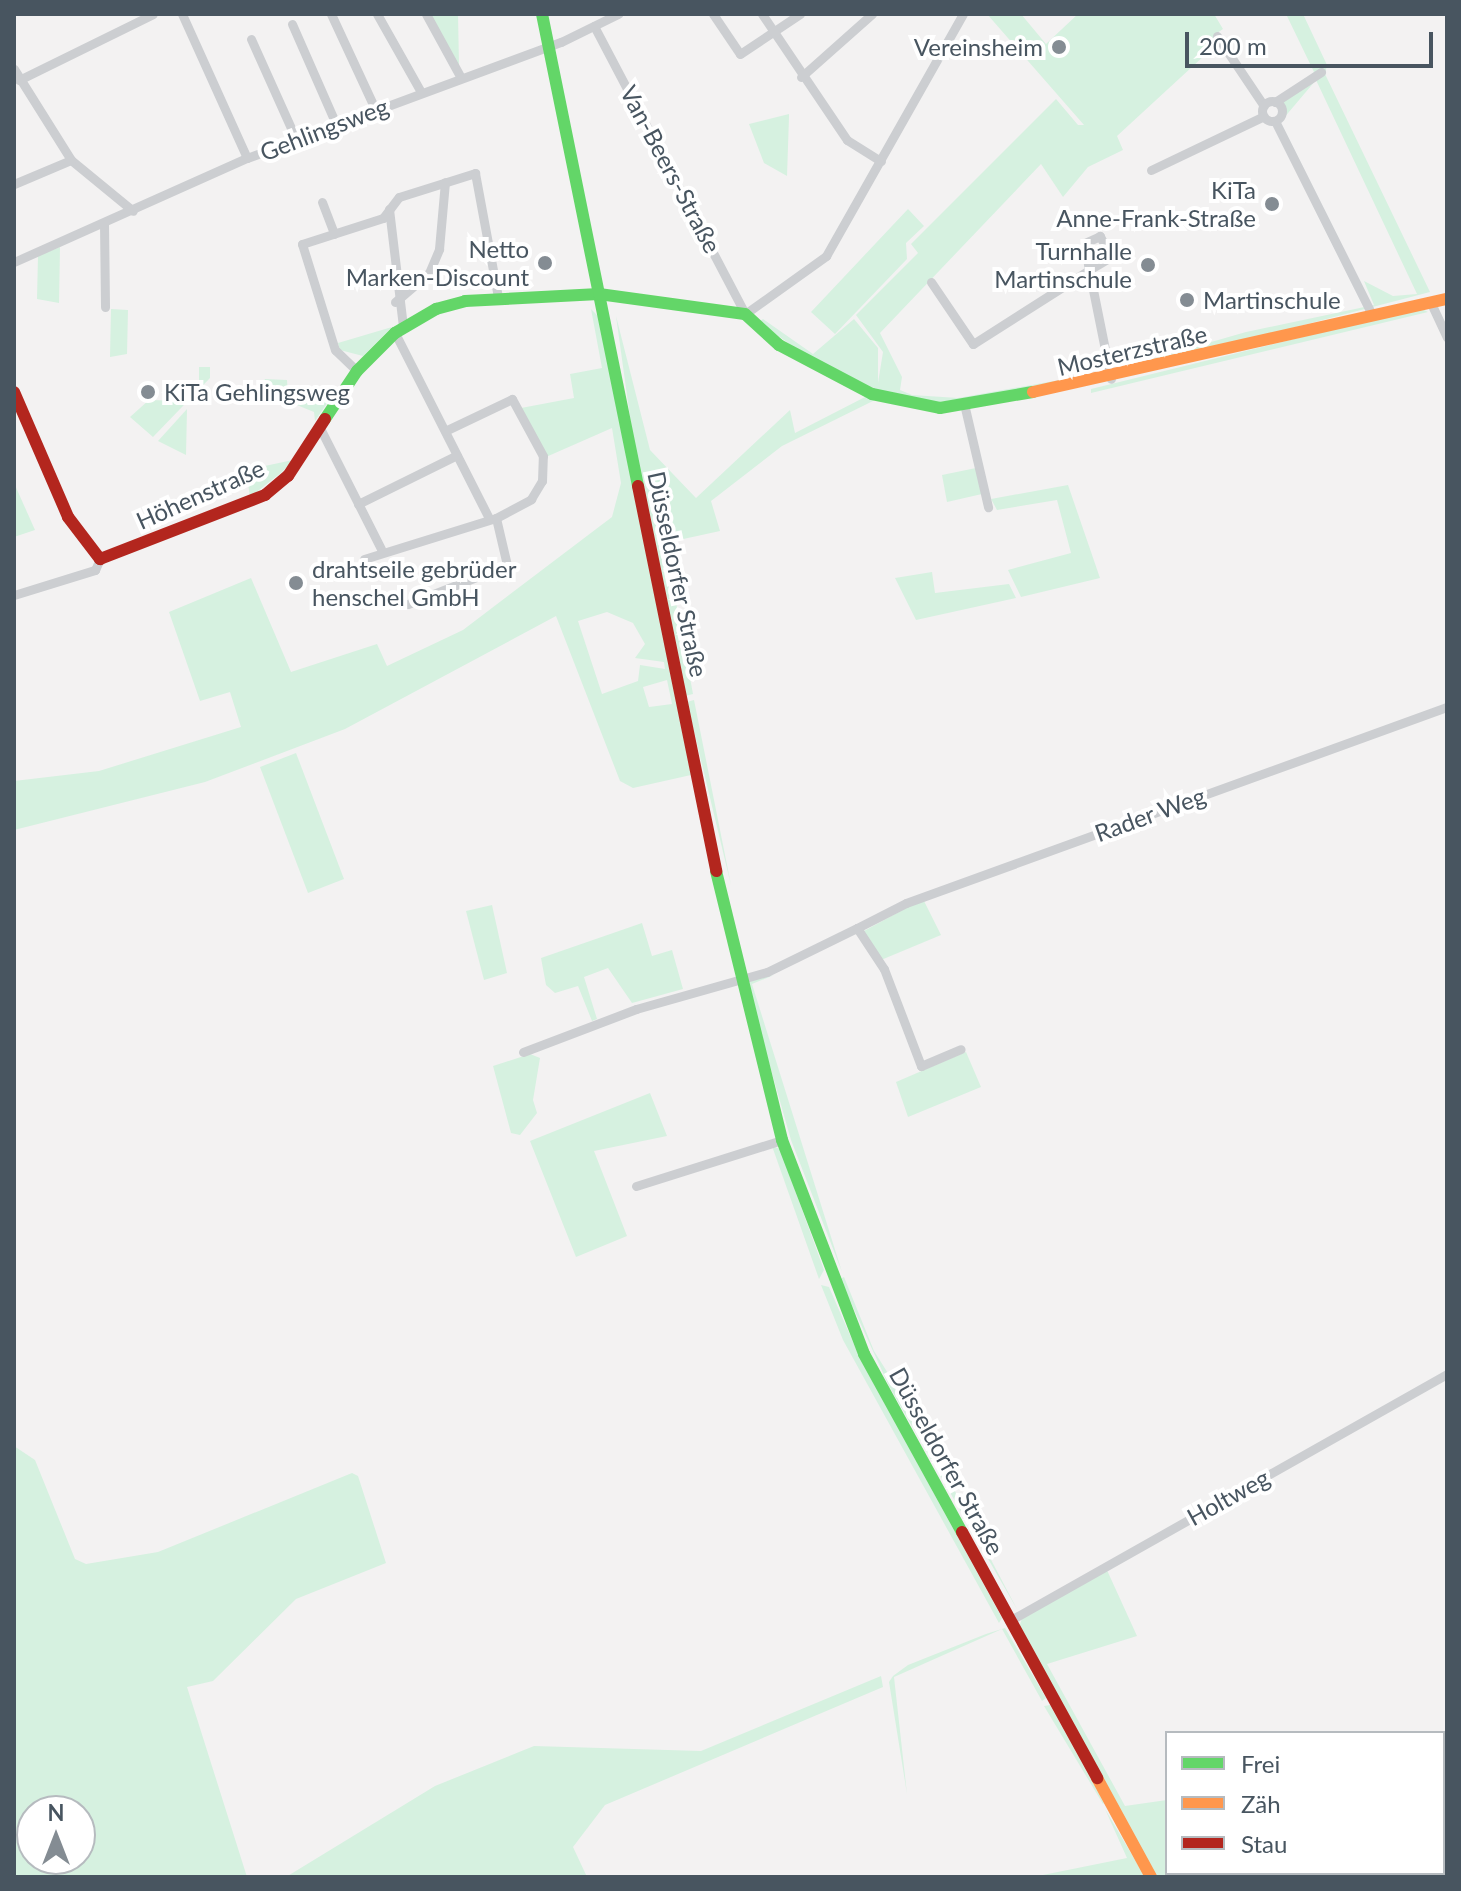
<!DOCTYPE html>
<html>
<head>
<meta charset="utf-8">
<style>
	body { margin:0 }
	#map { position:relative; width:1461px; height:1891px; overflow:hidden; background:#f3f2f2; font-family:Lato,sans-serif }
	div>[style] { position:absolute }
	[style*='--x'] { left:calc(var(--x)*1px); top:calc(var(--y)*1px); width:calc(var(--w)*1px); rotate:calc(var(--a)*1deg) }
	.green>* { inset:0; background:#d6f1e0 }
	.street>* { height:9px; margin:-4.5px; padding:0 4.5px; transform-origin:4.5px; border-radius:4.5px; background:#ccced1 }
	.street>.ring { margin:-4.5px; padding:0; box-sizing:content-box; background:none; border:9px solid #ccced1; border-radius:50% }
	.fast>* { height:12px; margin:-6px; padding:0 6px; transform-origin:6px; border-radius:6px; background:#63d668 }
	.slow>* { height:12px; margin:-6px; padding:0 6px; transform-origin:6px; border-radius:6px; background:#ff974d }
	.jam>* { height:12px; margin:-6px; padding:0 6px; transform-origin:6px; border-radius:6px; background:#b3261e }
	.dots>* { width:22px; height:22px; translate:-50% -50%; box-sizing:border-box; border:4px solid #fff; border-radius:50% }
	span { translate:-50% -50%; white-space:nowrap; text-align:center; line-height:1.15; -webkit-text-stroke:8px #fff; paint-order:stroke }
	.poi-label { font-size:24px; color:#485560 }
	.right { translate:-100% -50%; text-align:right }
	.left { translate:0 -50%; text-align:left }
	.street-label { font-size:24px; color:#485560 }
	.frame { position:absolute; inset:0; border:16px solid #485560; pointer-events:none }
	.legend { position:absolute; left:1165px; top:1731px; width:280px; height:144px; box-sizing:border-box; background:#fff; border:2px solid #b6bbbf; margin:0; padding:10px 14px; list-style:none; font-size:24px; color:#485560 }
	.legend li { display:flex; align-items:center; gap:16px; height:40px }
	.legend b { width:40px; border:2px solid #b6bbbf }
	.north { position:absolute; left:16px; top:1795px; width:80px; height:80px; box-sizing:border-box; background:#fff; border:2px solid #b6bbbf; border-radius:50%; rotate:0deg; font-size:22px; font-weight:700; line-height:32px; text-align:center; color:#485560 }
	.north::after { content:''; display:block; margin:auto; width:28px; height:36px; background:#848c93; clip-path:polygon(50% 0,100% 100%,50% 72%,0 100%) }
	.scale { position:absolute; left:1185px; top:32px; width:248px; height:36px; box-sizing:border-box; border:4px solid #485560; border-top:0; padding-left:10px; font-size:24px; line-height:28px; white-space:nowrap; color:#485560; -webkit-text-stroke:6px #fff; paint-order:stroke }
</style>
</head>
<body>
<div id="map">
	<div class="green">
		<i style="clip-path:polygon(429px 14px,458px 14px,459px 66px)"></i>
		<i style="clip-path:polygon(987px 14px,1021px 14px,1046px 44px,1078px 14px,1214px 14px,1223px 29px,1214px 35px,1218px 43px,1117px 136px,1123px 150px,1088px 167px,1063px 197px,1041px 164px,880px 333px,902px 377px,900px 390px,912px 395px,958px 398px,1099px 373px,1100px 378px,933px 403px,875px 390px,802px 353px,759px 322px,763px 319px,813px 354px,854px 319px,878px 348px,878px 383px,883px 352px,856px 315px,918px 253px,911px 244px,1056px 99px,1078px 125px,1084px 125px)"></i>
		<i style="clip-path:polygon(1286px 14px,1303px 14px,1327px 65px,1325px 74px,1430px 292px,1119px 373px,1114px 370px,1246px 332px,1374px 305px,1364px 281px,1393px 296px,1417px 294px,1316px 80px,1283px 119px,1281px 103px,1314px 72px)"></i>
		<i style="clip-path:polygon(789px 114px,789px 117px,787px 176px,764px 163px,749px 124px)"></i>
		<i style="clip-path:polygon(908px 209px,924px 226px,906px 243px,907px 259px,835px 334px,811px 312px)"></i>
		<i style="clip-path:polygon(60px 247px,59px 303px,37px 299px,38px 256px)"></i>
		<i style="clip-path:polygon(1420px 308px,1428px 312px,1091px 393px,1091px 389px)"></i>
		<i style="clip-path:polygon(111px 309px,128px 310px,127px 354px,110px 357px)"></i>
		<i style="clip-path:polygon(evenodd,591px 309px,598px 316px,691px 775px,633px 788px,620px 781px,556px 616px,345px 729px,205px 782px,14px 830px,14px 781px,99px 771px,241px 727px,230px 692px,200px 701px,169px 612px,251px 578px,291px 672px,377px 644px,387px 666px,463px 630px,612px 517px,621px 483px,612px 428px,546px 457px,521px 408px,574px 398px,570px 374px,602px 368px,591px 309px,607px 612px,633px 623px,645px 644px,635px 658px,664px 662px,665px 669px,640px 665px,638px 681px,602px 694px,578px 621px,607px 612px,591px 309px,667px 680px,672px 704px,649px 707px,643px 687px,667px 680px)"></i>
		<i style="clip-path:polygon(616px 316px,650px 450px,696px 498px,790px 410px,795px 433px,867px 396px,875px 400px,782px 446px,711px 501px,720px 531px,665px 543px,693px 694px,685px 696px,635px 453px)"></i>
		<i style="clip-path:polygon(392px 327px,363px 356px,340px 350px,338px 343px)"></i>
		<i style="clip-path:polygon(199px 367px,210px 367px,210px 378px,153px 437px,130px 417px,149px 400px,187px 401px,188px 383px,199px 381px)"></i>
		<i style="clip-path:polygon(265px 379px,287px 380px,288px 395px,336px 390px,315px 421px,314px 412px,260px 390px)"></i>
		<i style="clip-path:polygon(187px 409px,186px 455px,158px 441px)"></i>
		<i style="clip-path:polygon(293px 460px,282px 472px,250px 497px,246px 470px)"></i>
		<i style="clip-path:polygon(976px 468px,982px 494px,947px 502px,942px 475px)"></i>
		<i style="clip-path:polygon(14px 483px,35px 530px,14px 537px)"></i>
		<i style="clip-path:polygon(1068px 485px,1100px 578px,1021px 597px,1008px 570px,1071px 553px,1057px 500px,997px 510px,991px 499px)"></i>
		<i style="clip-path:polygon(932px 572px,935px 593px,1009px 584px,1016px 598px,916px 620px,895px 578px)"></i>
		<i style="clip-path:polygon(694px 700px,731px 885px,687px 702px)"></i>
		<i style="clip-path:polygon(296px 753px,344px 879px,308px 893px,260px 767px)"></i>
		<i style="clip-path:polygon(923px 899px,941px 935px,881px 960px,862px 932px)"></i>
		<i style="clip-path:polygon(492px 905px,507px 973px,484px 980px,466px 911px)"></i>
		<i style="clip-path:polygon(642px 923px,652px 956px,672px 950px,683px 989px,632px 1003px,608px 968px,584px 977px,597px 1019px,592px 1021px,578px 986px,555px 993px,546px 985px,541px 958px)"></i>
		<i style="clip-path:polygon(774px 975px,752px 984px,842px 1272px,791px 1140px,746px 982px)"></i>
		<i style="clip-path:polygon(966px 1052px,981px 1087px,908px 1117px,896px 1082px)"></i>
		<i style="clip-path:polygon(530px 1054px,540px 1058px,533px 1100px,537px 1113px,520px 1135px,511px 1133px,493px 1066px)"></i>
		<i style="clip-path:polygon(650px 1093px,667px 1136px,594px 1151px,627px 1236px,576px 1257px,530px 1141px)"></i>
		<i style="clip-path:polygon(772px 1146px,780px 1149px,824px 1270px,819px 1279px)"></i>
		<i style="clip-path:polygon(844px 1277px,874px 1351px,918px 1421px,1018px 1611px,889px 1386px,840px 1279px)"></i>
		<i style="clip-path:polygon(821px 1285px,829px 1287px,860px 1358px,1002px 1618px,999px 1623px,843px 1340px)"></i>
		<i style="clip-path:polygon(evenodd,14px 1446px,35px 1460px,75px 1559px,86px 1564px,158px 1552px,352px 1473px,358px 1476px,386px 1563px,296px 1599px,213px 1681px,187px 1687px,247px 1877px,14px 1877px,14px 1446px,80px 1811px,80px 1859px,32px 1859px,32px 1811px,80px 1811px)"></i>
		<i style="clip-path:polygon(1106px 1568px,1137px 1636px,1047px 1664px,1125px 1806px,1167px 1800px,1167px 1873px,1306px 1877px,1156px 1877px,1019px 1628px,1022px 1618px)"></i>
		<i style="clip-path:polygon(1005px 1628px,1046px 1698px,1042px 1701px,1002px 1629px,894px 1677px,907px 1794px,889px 1682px,893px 1676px,908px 1665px,986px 1634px)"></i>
		<i style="clip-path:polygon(881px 1676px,883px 1687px,605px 1805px,573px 1847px,587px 1877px,286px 1877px,435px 1786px,534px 1746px,701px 1751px)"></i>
		<i style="clip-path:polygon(1050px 1705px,1104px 1803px,1103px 1804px,1044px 1706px)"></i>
		<i style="clip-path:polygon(1105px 1809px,1145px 1877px,1033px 1877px,1127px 1858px)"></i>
	</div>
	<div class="street">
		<i style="--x:182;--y:14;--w:158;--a:65.7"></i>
		<i style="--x:331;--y:14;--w:105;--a:65.1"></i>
		<i style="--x:377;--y:14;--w:90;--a:60.6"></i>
		<i style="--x:426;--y:14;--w:71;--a:61.3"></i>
		<i style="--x:713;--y:14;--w:48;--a:56"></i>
		<i style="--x:740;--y:54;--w:72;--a:-33.7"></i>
		<i style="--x:762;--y:14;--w:152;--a:56"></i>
		<i style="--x:847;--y:140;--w:40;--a:32"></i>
		<i style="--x:292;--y:24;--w:109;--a:66.3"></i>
		<i style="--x:594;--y:26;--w:325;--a:62.3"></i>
		<i style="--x:745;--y:314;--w:100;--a:-35.6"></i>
		<i style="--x:826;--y:256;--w:278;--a:-60.5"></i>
		<i style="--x:1217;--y:36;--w:84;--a:56.1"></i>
		<i style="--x:251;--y:39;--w:110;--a:65.8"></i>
		<i style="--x:14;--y:69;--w:107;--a:57.9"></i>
		<i style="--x:71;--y:160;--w:80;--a:39.4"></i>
		<i style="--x:801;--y:77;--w:95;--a:-41.6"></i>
		<i style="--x:19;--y:80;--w:149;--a:-26.2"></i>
		<i class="ring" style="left:1262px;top:101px;width:11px;height:11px"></i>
		<i style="--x:1275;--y:102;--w:55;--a:-33.1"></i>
		<i style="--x:1275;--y:121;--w:217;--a:63.4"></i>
		<i style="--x:1151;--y:170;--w:125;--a:-25.5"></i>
		<i style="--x:14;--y:184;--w:62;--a:-22.8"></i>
		<i style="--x:322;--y:202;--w:34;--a:69"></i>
		<i style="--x:389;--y:209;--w:119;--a:83.2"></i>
		<i style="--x:104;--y:223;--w:84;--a:89.3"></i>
		<i style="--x:14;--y:262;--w:255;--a:-24.1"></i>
		<i style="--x:247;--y:158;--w:335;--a:-20.3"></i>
		<i style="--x:561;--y:42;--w:64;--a:-26.2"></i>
		<i style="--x:931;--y:282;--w:75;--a:55.9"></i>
		<i style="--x:973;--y:344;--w:138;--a:-32.5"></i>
		<i style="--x:1089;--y:270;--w:26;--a:-31"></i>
		<i style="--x:1111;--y:257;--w:24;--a:-118"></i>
		<i style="--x:1100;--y:236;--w:17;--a:155"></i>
		<i style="--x:1085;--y:243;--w:27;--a:82"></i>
		<i style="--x:1089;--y:270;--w:111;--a:78.6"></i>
		<i style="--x:1430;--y:301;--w:40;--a:65"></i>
		<i style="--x:395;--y:302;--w:45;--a:-40.5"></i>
		<i style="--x:429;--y:273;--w:26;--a:-67"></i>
		<i style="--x:439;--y:249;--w:67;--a:-84.9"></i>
		<i style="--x:395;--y:333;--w:208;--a:63.1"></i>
		<i style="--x:357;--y:371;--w:30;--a:-136"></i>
		<i style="--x:335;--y:350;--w:111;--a:-107.3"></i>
		<i style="--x:302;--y:244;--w:85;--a:-17.8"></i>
		<i style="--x:383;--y:218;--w:26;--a:-53"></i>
		<i style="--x:399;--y:197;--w:80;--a:-17.5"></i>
		<i style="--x:475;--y:173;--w:126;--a:79.5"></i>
		<i style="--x:965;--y:408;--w:102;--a:76.9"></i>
		<i style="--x:321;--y:430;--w:133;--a:63.2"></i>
		<i style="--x:358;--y:504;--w:110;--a:-26.3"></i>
		<i style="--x:364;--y:559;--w:138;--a:-17.3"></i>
		<i style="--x:496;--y:518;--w:40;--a:-28"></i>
		<i style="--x:531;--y:499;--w:21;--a:-59"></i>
		<i style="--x:542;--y:481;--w:25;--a:-88"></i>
		<i style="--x:543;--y:456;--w:65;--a:-118.5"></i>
		<i style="--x:512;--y:399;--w:74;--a:154.5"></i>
		<i style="--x:14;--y:595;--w:85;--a:-17.2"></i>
		<i style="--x:95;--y:570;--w:12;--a:-66"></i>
		<i style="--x:408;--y:604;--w:106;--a:-21.5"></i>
		<i style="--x:507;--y:565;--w:48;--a:-103.2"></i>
		<i style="--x:857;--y:928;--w:55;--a:-27"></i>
		<i style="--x:906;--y:903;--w:575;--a:-19.92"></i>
		<i style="--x:523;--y:1052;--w:121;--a:-20.8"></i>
		<i style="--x:636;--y:1009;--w:136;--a:-15.8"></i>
		<i style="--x:767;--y:972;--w:100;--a:-26.1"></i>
		<i style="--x:857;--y:928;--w:49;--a:56.6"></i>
		<i style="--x:884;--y:969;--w:104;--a:69.1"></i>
		<i style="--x:921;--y:1066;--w:43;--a:-23"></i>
		<i style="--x:636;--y:1186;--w:153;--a:-17.5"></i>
		<i style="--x:1009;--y:1621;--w:503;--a:-29.42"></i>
	</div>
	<div class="fast">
		<i style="--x:542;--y:14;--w:482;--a:78.5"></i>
		<i style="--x:325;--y:419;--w:58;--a:-56.3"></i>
		<i style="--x:357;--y:371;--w:54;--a:-45"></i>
		<i style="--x:395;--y:333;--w:48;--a:-30.3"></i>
		<i style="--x:436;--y:309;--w:30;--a:-15"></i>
		<i style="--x:465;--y:301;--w:134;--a:-3"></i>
		<i style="--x:599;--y:294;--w:147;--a:7.8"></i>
		<i style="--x:745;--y:314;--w:46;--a:42.4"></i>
		<i style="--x:779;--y:345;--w:105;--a:27.8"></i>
		<i style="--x:872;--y:394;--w:69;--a:11.6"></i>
		<i style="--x:940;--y:408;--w:94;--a:-9.8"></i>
		<i style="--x:716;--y:871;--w:277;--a:76.2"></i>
		<i style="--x:782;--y:1140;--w:229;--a:69"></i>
		<i style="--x:864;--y:1354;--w:203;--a:61.2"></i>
	</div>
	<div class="slow">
		<i style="--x:1033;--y:392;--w:424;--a:-12.7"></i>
		<i style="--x:1097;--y:1778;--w:113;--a:61.4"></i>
	</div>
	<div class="jam">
		<i style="--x:14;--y:392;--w:136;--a:66.6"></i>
		<i style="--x:68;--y:517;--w:53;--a:52.7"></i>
		<i style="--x:100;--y:559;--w:177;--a:-21.2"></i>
		<i style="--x:265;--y:495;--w:30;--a:-40"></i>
		<i style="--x:288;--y:476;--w:68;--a:-57"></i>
		<i style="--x:638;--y:486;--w:393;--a:78.5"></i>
		<i style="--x:962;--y:1532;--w:281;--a:61.2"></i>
	</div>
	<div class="dots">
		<i style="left:1059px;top:47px;background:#848c93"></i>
		<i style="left:1272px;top:204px;background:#848c93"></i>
		<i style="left:545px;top:263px;background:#848c93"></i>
		<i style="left:1148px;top:265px;background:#848c93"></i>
		<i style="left:1187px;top:300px;background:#848c93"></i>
		<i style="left:148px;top:392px;background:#848c93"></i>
		<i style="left:296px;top:583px;background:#848c93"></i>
	</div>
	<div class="poi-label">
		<span class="right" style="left:1043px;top:47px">Vereinsheim</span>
		<span class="right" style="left:1256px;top:204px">KiTa<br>Anne-Frank-Straße</span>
		<span class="right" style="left:529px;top:263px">Netto<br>Marken-Discount</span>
		<span class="right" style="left:1132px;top:265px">Turnhalle<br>Martinschule</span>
		<span class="left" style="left:1203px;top:300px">Martinschule</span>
		<span class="left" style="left:164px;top:392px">KiTa Gehlingsweg</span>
		<span class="left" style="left:312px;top:583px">drahtseile gebrüder<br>henschel GmbH</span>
	</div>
	<div class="street-label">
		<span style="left:324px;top:129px;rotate:-21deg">Gehlingsweg</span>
		<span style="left:671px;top:169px;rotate:62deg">Van-Beers-Straße</span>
		<span style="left:1132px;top:350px;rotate:-13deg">Mosterzstraße</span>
		<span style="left:200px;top:494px;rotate:-24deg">Höhenstraße</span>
		<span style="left:678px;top:574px;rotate:78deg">Düsseldorfer Straße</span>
		<span style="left:1150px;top:814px;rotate:-20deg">Rader Weg</span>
		<span style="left:947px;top:1461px;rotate:61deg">Düsseldorfer Straße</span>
		<span style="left:1228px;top:1497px;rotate:-29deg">Holtweg</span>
	</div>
	<div class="frame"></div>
	<ul class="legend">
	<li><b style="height:10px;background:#63d668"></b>Frei</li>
	<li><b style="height:10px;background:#ff974d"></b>Zäh</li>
	<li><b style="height:10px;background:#b3261e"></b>Stau</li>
	</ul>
	<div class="north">N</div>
	<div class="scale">200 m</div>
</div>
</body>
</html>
